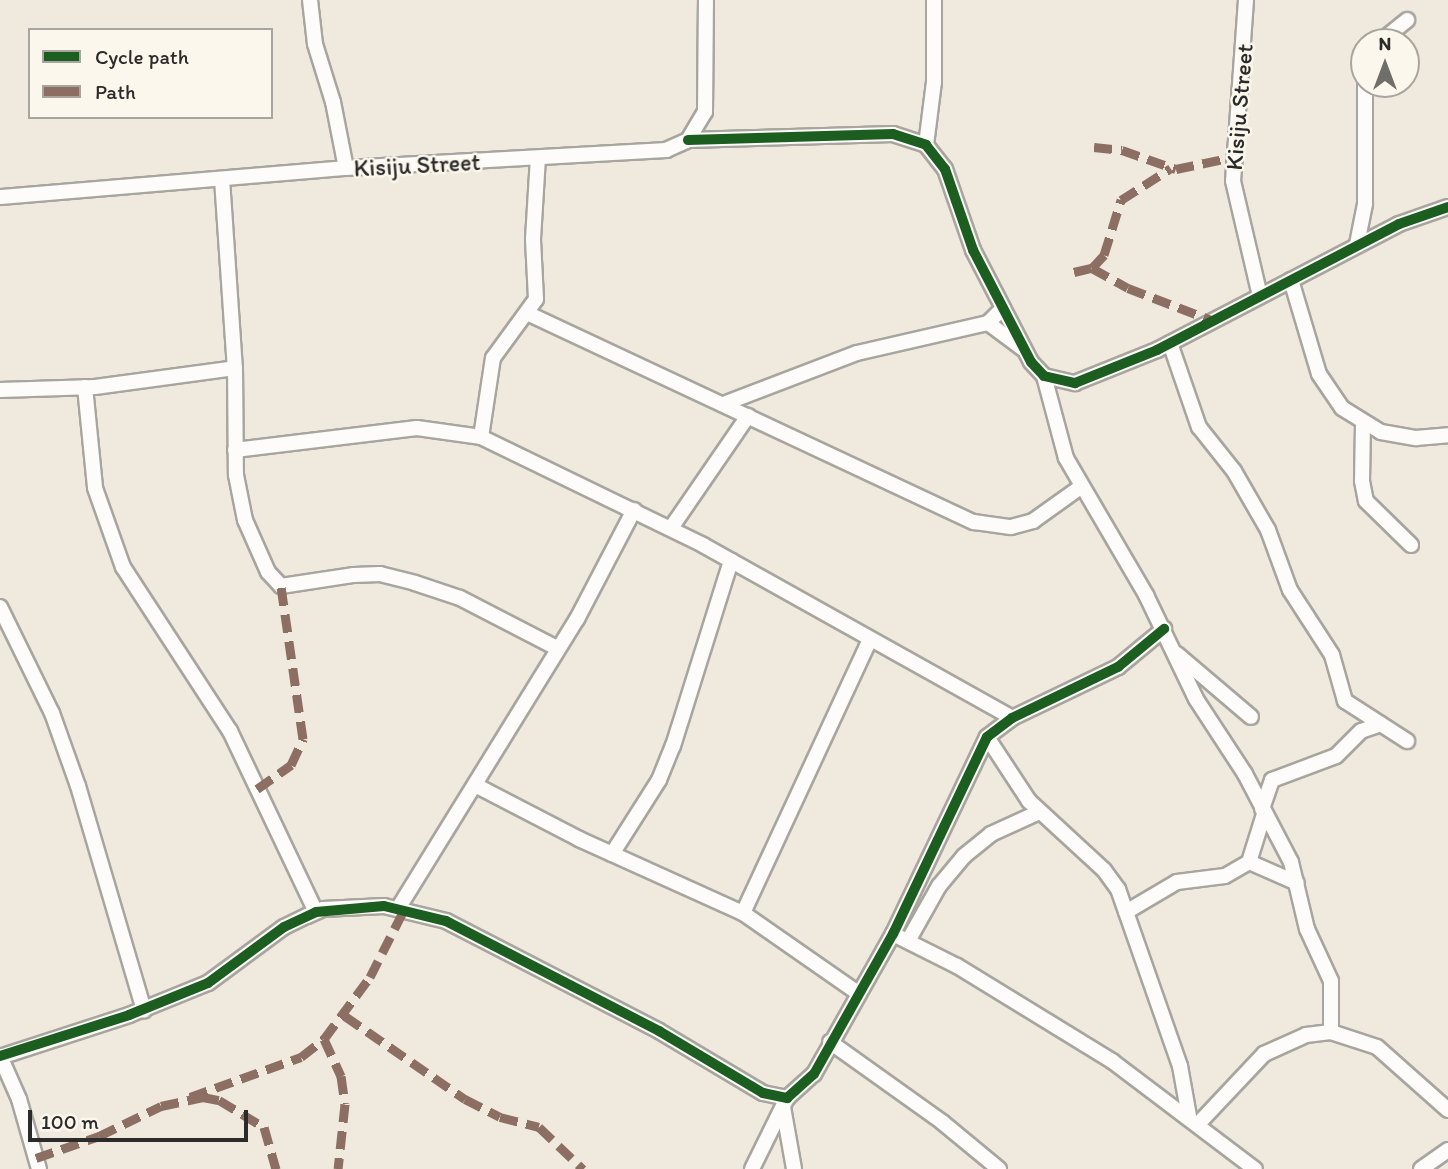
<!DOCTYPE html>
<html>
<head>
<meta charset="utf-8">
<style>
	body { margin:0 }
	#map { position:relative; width:1448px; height:1169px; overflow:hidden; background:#f0e9de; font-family:Itim,sans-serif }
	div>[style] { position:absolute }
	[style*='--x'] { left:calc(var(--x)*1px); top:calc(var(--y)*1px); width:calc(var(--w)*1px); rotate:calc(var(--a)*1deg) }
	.roads { filter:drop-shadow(2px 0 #a8a59f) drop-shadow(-2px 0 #a8a59f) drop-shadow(0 2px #a8a59f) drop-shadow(0 -2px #a8a59f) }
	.minor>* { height:14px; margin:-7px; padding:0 7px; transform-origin:7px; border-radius:7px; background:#fdfcfa }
	.quiet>* { height:9px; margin-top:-4.5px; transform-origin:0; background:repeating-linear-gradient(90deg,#8d6e63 0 18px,transparent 0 27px) }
	.cycleway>* { height:10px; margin:-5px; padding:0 5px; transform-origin:5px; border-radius:5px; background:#1b5e20 }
	span { translate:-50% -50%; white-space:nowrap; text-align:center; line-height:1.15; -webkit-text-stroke:5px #fbf7ec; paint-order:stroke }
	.street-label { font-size:24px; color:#2b2b2b }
	.legend { position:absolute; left:28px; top:28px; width:245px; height:91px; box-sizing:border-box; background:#fbf7ec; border:2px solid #a8a59f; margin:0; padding:9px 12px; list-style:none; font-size:21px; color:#2b2b2b }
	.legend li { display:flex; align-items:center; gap:14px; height:35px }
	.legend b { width:35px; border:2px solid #a8a59f }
	.north { position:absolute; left:1350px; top:28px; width:70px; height:70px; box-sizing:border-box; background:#fbf7ec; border:2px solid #a8a59f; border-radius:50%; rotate:0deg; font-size:19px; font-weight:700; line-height:28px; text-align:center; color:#2b2b2b }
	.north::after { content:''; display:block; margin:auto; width:24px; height:32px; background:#706e6a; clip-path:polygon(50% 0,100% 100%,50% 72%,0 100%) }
	.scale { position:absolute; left:28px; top:1110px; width:220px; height:32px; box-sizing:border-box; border:4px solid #2b2b2b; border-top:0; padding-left:9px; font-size:21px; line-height:24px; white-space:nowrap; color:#2b2b2b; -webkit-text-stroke:5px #fbf7ec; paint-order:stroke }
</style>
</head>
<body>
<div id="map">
	<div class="roads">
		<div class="minor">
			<i style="--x:310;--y:0;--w:44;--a:83.5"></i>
			<i style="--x:315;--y:44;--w:61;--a:72.8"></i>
			<i style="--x:333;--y:102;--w:67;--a:78.9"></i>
			<i style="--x:1246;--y:0;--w:181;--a:94.1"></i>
			<i style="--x:1233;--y:181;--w:118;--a:76.8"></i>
			<i style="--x:1380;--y:42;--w:35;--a:-39"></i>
			<i style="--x:688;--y:140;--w:205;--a:-1.7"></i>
			<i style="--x:893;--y:134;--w:35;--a:18"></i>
			<i style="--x:926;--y:145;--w:31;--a:52"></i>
			<i style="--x:945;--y:169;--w:86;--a:70.9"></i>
			<i style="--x:973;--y:250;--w:126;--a:62.6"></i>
			<i style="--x:1031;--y:362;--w:19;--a:47"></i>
			<i style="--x:1044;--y:376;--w:32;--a:13"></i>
			<i style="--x:1075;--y:383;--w:88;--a:-21.9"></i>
			<i style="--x:1157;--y:350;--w:273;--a:-27.5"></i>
			<i style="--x:1399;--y:224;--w:52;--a:-19.1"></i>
			<i style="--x:926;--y:145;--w:64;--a:-82.8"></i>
			<i style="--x:934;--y:82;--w:82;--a:-90"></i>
			<i style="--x:222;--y:179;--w:189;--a:86.1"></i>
			<i style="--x:235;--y:368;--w:107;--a:89.5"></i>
			<i style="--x:236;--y:475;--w:46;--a:78.7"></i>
			<i style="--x:245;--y:520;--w:57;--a:66.1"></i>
			<i style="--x:268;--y:572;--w:19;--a:47"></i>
			<i style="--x:281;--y:586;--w:74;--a:-8.6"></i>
			<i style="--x:354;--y:575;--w:26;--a:-2"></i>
			<i style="--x:380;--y:574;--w:36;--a:14"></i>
			<i style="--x:415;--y:583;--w:47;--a:18.4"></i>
			<i style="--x:460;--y:598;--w:109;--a:27.3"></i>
			<i style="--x:0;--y:197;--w:347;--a:-4.8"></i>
			<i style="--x:346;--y:168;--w:321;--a:-3.2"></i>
			<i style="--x:666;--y:150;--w:24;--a:-24"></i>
			<i style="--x:688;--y:140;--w:33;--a:-59"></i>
			<i style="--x:705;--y:112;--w:112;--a:-89.5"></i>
			<i style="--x:1357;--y:244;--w:41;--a:-78.7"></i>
			<i style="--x:1365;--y:204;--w:120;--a:-90"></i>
			<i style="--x:1291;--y:280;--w:98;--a:73.4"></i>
			<i style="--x:1319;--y:374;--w:41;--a:55.9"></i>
			<i style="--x:1342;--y:408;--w:46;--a:31.6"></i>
			<i style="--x:1381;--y:432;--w:36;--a:10"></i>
			<i style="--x:1416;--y:438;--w:32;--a:-5"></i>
			<i style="--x:529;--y:314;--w:491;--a:25.1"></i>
			<i style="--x:974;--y:522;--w:37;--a:8"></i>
			<i style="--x:1011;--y:527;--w:23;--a:-15"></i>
			<i style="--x:1033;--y:521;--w:60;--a:-35.5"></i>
			<i style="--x:988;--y:323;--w:44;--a:36.6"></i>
			<i style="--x:1170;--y:343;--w:89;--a:71"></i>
			<i style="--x:1199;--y:427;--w:56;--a:51.5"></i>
			<i style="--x:1234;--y:471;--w:68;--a:60"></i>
			<i style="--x:1268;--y:530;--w:64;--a:69.9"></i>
			<i style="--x:1290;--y:590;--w:77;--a:57.1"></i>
			<i style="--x:1332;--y:655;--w:48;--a:74.2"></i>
			<i style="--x:1345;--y:701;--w:74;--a:32.8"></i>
			<i style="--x:1044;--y:376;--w:85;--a:75"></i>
			<i style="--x:1066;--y:458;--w:159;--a:59.7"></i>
			<i style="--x:1146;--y:595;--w:115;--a:64.3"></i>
			<i style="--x:1196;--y:699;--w:90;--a:56.8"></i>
			<i style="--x:1245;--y:774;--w:99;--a:62.4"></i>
			<i style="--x:1291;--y:862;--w:69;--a:76.6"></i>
			<i style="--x:1307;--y:929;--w:57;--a:65.2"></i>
			<i style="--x:1331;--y:981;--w:51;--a:90"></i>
			<i style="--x:85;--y:387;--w:101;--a:84.3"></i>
			<i style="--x:95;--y:488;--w:84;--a:70.5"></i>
			<i style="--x:123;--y:567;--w:196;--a:56.9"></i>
			<i style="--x:230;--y:731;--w:200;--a:64.6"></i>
			<i style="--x:0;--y:390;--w:95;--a:-1.8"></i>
			<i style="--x:95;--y:387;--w:141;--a:-7.7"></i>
			<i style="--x:726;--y:403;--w:140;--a:-20.9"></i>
			<i style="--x:857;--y:353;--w:134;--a:-12.9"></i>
			<i style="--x:988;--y:323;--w:21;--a:-45"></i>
			<i style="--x:1363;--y:424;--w:57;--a:91"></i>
			<i style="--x:1362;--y:481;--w:20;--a:79"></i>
			<i style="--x:1366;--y:501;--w:63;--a:44.4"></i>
			<i style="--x:481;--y:437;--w:80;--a:-81.4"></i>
			<i style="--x:493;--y:358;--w:73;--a:-53.9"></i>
			<i style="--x:536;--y:299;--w:60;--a:-92.9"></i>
			<i style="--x:533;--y:239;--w:81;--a:-86.5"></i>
			<i style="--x:235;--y:450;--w:183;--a:-6.9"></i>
			<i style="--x:417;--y:428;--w:65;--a:8"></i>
			<i style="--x:481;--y:437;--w:247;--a:25.9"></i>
			<i style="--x:703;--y:545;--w:354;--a:29.2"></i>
			<i style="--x:671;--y:528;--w:136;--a:-55.5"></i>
			<i style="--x:0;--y:607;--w:118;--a:63.9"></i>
			<i style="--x:52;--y:713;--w:77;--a:70.4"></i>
			<i style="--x:78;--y:786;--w:234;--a:73.6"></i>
			<i style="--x:1177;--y:654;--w:97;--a:40.4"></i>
			<i style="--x:987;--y:737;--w:77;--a:56.7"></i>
			<i style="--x:1029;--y:801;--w:102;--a:42.6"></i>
			<i style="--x:1104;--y:870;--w:24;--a:54"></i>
			<i style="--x:1118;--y:889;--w:188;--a:70.7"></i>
			<i style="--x:1180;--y:1066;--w:51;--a:79.8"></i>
			<i style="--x:475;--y:785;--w:117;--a:27.4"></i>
			<i style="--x:579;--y:839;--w:180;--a:24.3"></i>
			<i style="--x:743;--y:913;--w:140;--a:34.8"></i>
			<i style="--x:1262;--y:809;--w:31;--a:-71"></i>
			<i style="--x:1272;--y:780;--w:68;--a:-20.6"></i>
			<i style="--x:1336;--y:756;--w:35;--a:-45"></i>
			<i style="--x:1361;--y:731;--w:21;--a:-19"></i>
			<i style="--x:612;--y:854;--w:88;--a:-57.6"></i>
			<i style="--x:659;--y:780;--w:37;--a:-68"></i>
			<i style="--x:673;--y:746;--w:194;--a:-72.6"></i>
			<i style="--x:1249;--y:862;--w:50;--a:-72.6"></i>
			<i style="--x:399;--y:907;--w:339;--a:-58.3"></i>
			<i style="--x:577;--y:619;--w:123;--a:-62.4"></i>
			<i style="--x:1126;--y:912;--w:59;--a:-30.5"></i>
			<i style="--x:1177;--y:882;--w:48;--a:-7.1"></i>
			<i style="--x:1225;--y:876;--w:28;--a:-30"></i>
			<i style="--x:1249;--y:862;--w:52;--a:23.6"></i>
			<i style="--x:743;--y:913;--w:301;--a:-65.1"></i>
			<i style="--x:893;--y:934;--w:72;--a:26.6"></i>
			<i style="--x:957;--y:966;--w:182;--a:31.5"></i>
			<i style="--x:1112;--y:1061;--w:179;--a:37.1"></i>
			<i style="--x:908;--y:941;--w:63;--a:-60.6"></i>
			<i style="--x:939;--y:886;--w:39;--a:-50"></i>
			<i style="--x:964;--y:856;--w:35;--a:-39"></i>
			<i style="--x:991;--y:834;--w:53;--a:-24.6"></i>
			<i style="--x:830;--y:1042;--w:138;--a:35.5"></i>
			<i style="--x:942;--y:1122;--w:74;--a:39.5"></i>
			<i style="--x:0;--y:1056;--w:47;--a:66.2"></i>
			<i style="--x:19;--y:1099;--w:73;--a:74.1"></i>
			<i style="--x:0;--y:1057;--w:136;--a:-18"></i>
			<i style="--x:129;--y:1015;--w:85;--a:-22.1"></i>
			<i style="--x:208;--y:983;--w:94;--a:-36.4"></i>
			<i style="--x:284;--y:927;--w:25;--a:-26"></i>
			<i style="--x:307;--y:916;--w:17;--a:-24"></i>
			<i style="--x:323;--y:909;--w:61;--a:-2.8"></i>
			<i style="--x:384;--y:906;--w:64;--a:13.6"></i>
			<i style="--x:446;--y:921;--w:240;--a:27.3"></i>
			<i style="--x:659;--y:1031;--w:121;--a:30.8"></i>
			<i style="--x:763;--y:1093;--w:25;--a:12"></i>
			<i style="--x:787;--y:1098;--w:36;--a:-42"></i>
			<i style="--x:814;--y:1074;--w:161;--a:-60.6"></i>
			<i style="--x:893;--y:934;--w:218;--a:-64.5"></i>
			<i style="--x:987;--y:737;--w:31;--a:-37"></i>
			<i style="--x:1012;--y:718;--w:118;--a:-25.7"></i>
			<i style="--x:1118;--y:667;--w:60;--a:-39.6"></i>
			<i style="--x:783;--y:1107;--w:63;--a:79.9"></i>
			<i style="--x:1199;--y:1123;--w:95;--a:-46.7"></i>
			<i style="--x:1264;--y:1054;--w:46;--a:-24.3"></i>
			<i style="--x:1306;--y:1035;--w:25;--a:-7"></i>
			<i style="--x:1331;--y:1032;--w:48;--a:18.1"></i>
			<i style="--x:1377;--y:1047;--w:95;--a:41.6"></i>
			<i style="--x:752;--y:1169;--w:79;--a:-63.8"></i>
			<i style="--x:1421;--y:1169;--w:33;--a:-35"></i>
		</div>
	</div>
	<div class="quiet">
		<i style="--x:1094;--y:147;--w:28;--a:6"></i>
		<i style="--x:1122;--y:150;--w:57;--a:19.4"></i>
		<i style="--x:1176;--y:169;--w:58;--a:-11.9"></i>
		<i style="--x:1092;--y:268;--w:41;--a:29.1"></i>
		<i style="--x:1128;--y:288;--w:92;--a:21"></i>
		<i style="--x:1074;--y:272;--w:18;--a:-13"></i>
		<i style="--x:1092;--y:268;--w:18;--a:-47"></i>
		<i style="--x:1104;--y:255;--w:58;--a:-72.8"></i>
		<i style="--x:1121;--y:200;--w:59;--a:-32.6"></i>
		<i style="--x:257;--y:789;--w:42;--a:-35.2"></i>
		<i style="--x:291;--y:765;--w:29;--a:-65"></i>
		<i style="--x:303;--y:739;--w:155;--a:-98.2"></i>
		<i style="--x:345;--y:1016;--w:146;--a:34.7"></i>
		<i style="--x:465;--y:1099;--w:39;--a:27"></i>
		<i style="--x:500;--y:1117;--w:40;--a:14.4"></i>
		<i style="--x:539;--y:1127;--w:61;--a:43.7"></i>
		<i style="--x:324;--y:1039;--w:41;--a:65.3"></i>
		<i style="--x:341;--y:1076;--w:28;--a:82"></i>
		<i style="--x:345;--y:1104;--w:65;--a:96.1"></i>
		<i style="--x:190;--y:1097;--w:118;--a:-19.8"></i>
		<i style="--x:301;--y:1057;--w:29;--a:-38"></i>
		<i style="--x:324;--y:1039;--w:77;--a:-53.4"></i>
		<i style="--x:370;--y:977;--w:77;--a:-63.1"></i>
		<i style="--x:36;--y:1158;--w:67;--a:-19.2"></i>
		<i style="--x:99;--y:1136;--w:69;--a:-25.8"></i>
		<i style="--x:161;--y:1106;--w:43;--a:-12.1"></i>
		<i style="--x:203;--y:1097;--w:16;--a:11"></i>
		<i style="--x:219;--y:1100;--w:52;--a:31"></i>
		<i style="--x:264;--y:1127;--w:44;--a:74.1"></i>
	</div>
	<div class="cycleway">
		<i style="--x:688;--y:140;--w:205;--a:-1.7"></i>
		<i style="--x:893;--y:134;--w:35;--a:18"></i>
		<i style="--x:926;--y:145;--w:31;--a:52"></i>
		<i style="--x:945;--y:169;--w:86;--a:70.9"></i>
		<i style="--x:973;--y:250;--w:126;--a:62.6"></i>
		<i style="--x:1031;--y:362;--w:19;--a:47"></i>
		<i style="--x:1044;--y:376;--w:32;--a:13"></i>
		<i style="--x:1075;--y:383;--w:88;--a:-21.9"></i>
		<i style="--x:1157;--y:350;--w:273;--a:-27.5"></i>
		<i style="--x:1399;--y:224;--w:52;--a:-19.1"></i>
		<i style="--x:0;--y:1056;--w:135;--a:-17.6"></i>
		<i style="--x:129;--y:1015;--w:85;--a:-22.1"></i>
		<i style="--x:208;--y:983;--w:94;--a:-36.4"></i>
		<i style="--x:284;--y:927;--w:35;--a:-25"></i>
		<i style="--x:316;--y:912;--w:68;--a:-5"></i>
		<i style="--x:384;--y:906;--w:64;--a:13.6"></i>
		<i style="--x:446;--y:921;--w:240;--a:27.3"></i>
		<i style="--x:659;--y:1031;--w:121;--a:30.8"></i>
		<i style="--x:763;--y:1093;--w:25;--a:12"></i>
		<i style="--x:787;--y:1098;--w:36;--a:-42"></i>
		<i style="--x:814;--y:1074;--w:161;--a:-60.6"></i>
		<i style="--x:893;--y:934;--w:218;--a:-64.5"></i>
		<i style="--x:987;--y:737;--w:31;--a:-37"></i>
		<i style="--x:1012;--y:718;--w:118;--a:-25.7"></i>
		<i style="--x:1118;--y:667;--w:60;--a:-39.6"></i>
	</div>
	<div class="street-label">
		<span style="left:1239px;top:107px;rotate:-85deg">Kisiju Street</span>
		<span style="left:417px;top:165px;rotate:-3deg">Kisiju Street</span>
	</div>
	<ul class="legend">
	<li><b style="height:9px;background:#1b5e20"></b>Cycle path</li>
	<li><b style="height:9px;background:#8d6e63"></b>Path</li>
	</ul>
	<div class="north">N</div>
	<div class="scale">100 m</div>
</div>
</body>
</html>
